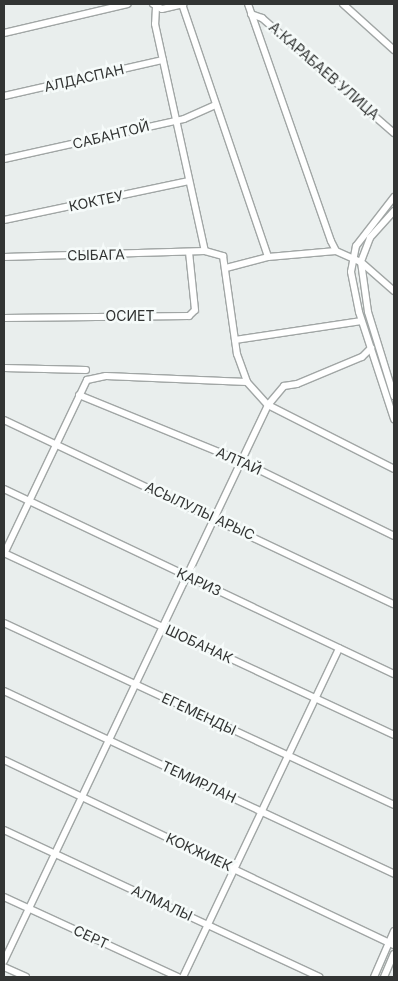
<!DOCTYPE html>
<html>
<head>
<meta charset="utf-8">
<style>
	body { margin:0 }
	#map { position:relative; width:398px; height:981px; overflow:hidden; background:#e9eeed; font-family:Inter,sans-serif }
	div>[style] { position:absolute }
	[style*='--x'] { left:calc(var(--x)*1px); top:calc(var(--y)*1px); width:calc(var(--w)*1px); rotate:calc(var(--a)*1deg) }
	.roads { filter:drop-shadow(1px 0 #a1a6a5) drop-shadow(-1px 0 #a1a6a5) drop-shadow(0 1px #a1a6a5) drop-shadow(0 -1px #a1a6a5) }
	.minor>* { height:6px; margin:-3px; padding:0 3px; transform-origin:3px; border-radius:3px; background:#fff }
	span { translate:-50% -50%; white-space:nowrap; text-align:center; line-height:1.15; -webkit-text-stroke:5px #f6fbfa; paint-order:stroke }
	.street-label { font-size:14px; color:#323433 }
	.frame { position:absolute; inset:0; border:5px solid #323433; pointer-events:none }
</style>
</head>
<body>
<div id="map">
	<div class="roads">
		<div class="minor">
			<i style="--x:153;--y:4;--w:10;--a:29"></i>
			<i style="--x:162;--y:9;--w:22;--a:-13"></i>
			<i style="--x:182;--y:4;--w:267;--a:71.2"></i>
			<i style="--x:268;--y:257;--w:68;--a:-5"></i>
			<i style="--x:248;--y:4;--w:251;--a:70.7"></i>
			<i style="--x:331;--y:241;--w:11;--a:63"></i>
			<i style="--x:336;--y:251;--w:27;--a:24"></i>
			<i style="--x:361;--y:262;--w:44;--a:41.3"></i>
			<i style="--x:343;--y:4;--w:69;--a:42"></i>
			<i style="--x:156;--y:7;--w:17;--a:93"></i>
			<i style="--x:155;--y:24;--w:232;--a:77.6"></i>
			<i style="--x:251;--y:14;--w:12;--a:20"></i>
			<i style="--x:262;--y:18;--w:175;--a:41.1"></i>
			<i style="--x:4;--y:33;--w:127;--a:-13.2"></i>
			<i style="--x:4;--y:96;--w:163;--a:-12.8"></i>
			<i style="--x:4;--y:159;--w:184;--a:-12.5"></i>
			<i style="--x:184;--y:119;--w:35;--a:-24"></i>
			<i style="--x:394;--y:197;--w:62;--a:127.8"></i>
			<i style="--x:356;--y:246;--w:26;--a:101"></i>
			<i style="--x:351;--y:272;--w:41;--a:78.7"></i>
			<i style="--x:359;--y:312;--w:113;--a:71.9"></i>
			<i style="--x:394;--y:211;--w:36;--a:132"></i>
			<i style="--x:370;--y:238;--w:26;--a:111"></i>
			<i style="--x:361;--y:262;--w:50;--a:82"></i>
			<i style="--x:368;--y:312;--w:88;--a:72.8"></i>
			<i style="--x:4;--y:220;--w:189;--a:-11.9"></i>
			<i style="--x:4;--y:257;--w:201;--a:-1.7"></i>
			<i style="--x:205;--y:251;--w:19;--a:16"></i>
			<i style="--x:223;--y:256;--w:99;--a:81.9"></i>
			<i style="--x:237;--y:354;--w:30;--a:70"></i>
			<i style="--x:247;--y:382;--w:31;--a:48"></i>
			<i style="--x:268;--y:405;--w:141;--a:26.9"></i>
			<i style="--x:226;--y:268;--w:43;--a:-14.7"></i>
			<i style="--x:4;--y:318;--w:185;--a:-0.6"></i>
			<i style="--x:189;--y:316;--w:8;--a:-45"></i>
			<i style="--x:195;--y:310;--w:58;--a:-95.9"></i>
			<i style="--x:235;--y:340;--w:128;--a:-8.5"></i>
			<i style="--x:4;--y:368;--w:82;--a:1.4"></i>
			<i style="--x:79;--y:395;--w:175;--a:22.2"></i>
			<i style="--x:241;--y:461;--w:170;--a:26.1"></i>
			<i style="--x:4;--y:420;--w:431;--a:25.3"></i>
			<i style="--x:4;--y:489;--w:432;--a:25.4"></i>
			<i style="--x:4;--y:553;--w:430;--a:25"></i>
			<i style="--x:4;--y:554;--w:193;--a:-64.5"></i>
			<i style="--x:87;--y:380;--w:19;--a:-12"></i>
			<i style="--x:106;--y:376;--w:141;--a:2.4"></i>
			<i style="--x:4;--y:623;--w:430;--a:25"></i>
			<i style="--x:4;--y:691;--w:431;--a:25.1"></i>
			<i style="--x:4;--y:760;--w:432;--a:25.4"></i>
			<i style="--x:4;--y:830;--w:348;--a:25"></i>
			<i style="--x:4;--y:897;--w:192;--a:24.7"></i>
			<i style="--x:4;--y:961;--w:615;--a:-64.6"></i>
			<i style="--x:268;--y:405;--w:25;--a:-50"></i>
			<i style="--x:284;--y:386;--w:13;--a:-9"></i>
			<i style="--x:297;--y:384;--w:70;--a:-22.6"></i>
			<i style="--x:362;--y:357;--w:13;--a:-45"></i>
			<i style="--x:4;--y:967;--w:24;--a:24"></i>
			<i style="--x:183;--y:977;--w:364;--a:-64.6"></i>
			<i style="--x:374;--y:977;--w:50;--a:-66.5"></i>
			<i style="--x:384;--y:977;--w:25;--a:-67"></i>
		</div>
	</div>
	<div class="street-label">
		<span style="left:324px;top:71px;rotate:41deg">А.КАРАБАЕВ УЛИЦА</span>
		<span style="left:84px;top:78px;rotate:-13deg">АЛДАСПАН</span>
		<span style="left:111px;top:135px;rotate:-14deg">САБАНТОЙ</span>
		<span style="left:96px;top:201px;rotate:-12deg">КОКТЕУ</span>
		<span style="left:96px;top:255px;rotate:-1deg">СЫБАГА</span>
		<span style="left:130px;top:316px">ОСИЕТ</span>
		<span style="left:239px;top:461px;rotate:24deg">АЛТАЙ</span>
		<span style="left:200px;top:511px;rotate:25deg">АСЫЛУЛЫ АРЫС</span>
		<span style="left:199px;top:582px;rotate:25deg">КАРИЗ</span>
		<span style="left:199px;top:644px;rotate:25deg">ШОБАНАК</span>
		<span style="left:199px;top:714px;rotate:25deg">ЕГЕМЕНДЫ</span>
		<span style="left:199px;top:782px;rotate:25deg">ТЕМИРЛАН</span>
		<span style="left:199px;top:852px;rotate:25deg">КОКЖИЕК</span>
		<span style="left:162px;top:903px;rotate:25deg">АЛМАЛЫ</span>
		<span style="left:91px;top:937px;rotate:25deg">СЕРТ</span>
	</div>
	<div class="frame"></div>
</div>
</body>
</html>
